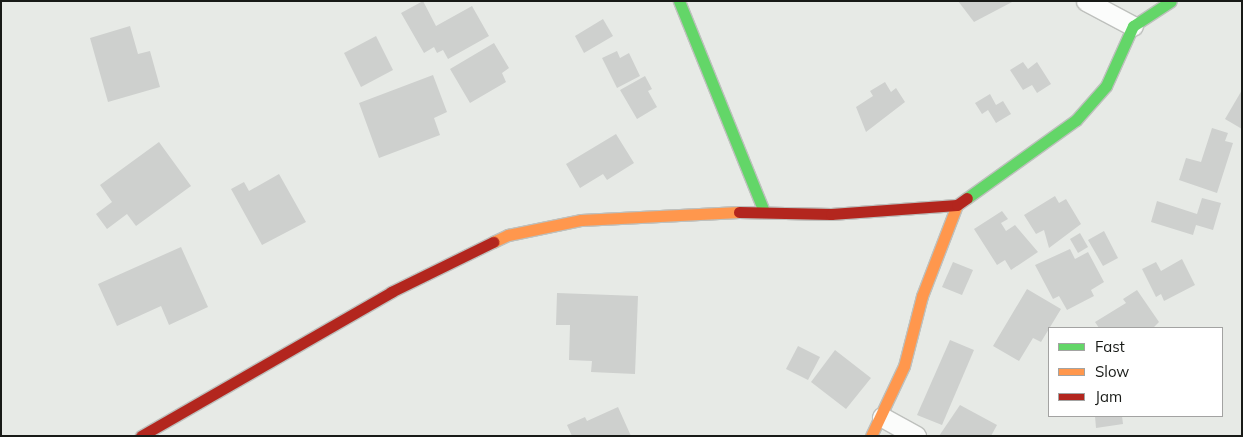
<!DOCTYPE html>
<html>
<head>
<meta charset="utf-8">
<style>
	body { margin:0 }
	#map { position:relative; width:1243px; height:437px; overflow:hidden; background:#e7eae6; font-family:Mulish,sans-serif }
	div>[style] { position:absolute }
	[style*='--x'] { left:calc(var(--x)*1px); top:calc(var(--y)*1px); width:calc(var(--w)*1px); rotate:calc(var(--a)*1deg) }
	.building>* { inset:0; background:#ced0ce }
	.roads { filter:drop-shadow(1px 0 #bec0bd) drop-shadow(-1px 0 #bec0bd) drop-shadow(0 1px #bec0bd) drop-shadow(0 -1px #bec0bd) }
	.street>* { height:19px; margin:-9.5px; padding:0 9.5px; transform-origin:9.5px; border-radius:9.5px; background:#fbfcfb }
	.fast>* { height:11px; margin:-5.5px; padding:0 5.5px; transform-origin:5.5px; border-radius:5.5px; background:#63d668 }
	.slow>* { height:11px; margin:-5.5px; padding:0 5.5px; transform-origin:5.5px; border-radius:5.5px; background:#ff974d }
	.jam>* { height:11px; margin:-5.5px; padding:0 5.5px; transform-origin:5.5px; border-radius:5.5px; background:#b3261e }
	span { translate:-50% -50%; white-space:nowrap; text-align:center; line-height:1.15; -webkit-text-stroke:4.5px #fff; paint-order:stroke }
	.frame { position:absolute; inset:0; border:2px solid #181a17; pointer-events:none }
	.legend { position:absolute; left:1048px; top:327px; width:175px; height:90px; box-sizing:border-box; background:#fff; border:1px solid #a3a3a2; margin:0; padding:6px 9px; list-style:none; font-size:15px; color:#181a17 }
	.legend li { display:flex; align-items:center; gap:10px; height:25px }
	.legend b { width:25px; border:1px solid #a3a3a2 }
</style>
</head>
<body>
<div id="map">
	<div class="building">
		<i style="clip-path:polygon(423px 1px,436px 26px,472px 6px,489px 36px,448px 59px,443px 50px,437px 53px,434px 47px,424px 53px,401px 13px)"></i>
		<i style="clip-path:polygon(958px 1px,1014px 1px,974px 22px)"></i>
		<i style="clip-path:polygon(603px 19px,613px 36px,584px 53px,575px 36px)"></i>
		<i style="clip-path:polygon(130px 26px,138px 54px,150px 51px,160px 87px,108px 102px,90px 38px)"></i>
		<i style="clip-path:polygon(376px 36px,393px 70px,361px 87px,344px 53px)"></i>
		<i style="clip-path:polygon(494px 43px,509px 68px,502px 73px,506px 82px,470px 103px,450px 69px)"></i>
		<i style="clip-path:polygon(617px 51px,620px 58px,629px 53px,640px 76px,617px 88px,602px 58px)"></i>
		<i style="clip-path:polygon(1023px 62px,1028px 69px,1037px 62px,1051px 84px,1037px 93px,1032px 85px,1023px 90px,1010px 70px)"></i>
		<i style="clip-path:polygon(433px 75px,447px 112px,434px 118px,440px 135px,379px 158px,359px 103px)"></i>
		<i style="clip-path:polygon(645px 76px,652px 89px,648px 91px,657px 107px,637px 119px,620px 90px)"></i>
		<i style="clip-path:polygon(885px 82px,891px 92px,896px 88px,905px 102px,866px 132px,856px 107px,873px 96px,870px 91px)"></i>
		<i style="clip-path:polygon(1242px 90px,1242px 129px,1225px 119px)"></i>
		<i style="clip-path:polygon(990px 94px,996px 105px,1003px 101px,1011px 114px,996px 123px,988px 110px,982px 114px,975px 103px)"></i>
		<i style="clip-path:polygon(1212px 128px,1228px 133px,1225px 141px,1233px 143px,1217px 193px,1179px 180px,1186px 158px,1201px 162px)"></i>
		<i style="clip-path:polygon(616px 134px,634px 163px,607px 180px,603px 174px,580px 188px,566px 164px)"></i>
		<i style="clip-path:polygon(159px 142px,191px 186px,136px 226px,127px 214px,107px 229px,96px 214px,112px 202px,100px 185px)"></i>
		<i style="clip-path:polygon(279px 174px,306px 222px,262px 245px,231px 189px,244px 182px,249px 191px)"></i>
		<i style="clip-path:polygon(1055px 196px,1059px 203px,1066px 199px,1081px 224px,1049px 248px,1044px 230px,1036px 234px,1024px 215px)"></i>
		<i style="clip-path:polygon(1202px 198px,1221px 203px,1213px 230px,1196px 225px,1193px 235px,1151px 222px,1157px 201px,1197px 214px)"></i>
		<i style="clip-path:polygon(1002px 211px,1008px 219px,1001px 223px,1006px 231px,1015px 225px,1038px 252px,1011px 270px,1005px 260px,997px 265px,974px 229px)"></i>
		<i style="clip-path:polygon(1104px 231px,1118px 258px,1103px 266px,1088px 240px)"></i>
		<i style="clip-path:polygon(1080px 233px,1088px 247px,1078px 253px,1070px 239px)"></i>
		<i style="clip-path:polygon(181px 247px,208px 307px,169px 325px,161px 306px,117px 326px,98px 284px)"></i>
		<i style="clip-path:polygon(1070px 249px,1075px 259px,1088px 252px,1104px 282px,1091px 290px,1094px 296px,1067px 310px,1059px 296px,1053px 299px,1035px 265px)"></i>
		<i style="clip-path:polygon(1182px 259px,1195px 285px,1164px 301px,1161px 294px,1156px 297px,1142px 269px,1156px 262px,1161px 271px)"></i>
		<i style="clip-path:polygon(953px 262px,973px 270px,962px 295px,942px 287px)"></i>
		<i style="clip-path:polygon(1027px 289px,1061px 309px,1041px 342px,1033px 338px,1019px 361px,993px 346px)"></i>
		<i style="clip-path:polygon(1137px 290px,1159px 322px,1153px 328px,1099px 328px,1095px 322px,1126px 303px,1123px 299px)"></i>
		<i style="clip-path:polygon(557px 293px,638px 296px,635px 374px,591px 372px,592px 361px,569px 360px,570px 325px,556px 325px)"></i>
		<i style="clip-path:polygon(950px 340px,974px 350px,942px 425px,917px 415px)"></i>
		<i style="clip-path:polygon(798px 346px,820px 357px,808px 380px,786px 369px)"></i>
		<i style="clip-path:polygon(835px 350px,871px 378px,846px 409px,811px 382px)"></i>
		<i style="clip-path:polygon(960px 405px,997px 425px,991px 436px,939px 436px)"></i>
		<i style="clip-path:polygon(618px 407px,631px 436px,572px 436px,567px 425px,585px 417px,587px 421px)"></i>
		<i style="clip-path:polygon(1095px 416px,1122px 416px,1123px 424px,1096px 428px)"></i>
	</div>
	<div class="roads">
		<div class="street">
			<i style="--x:1086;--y:1;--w:53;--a:28"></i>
			<i style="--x:882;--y:417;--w:39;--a:29"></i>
		</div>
		<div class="fast">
			<i style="--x:679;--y:1;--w:227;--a:68"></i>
			<i style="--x:967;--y:198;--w:134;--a:-35.6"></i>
			<i style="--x:1076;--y:120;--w:45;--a:-48.6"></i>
			<i style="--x:1106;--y:86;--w:66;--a:-65.8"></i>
			<i style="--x:1133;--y:26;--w:45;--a:-33.3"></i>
		</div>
		<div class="slow">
			<i style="--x:493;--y:242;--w:17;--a:-25"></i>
			<i style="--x:508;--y:235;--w:75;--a:-11.6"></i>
			<i style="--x:581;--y:220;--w:158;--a:-2.9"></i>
			<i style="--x:871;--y:436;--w:77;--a:-64.8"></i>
			<i style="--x:904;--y:366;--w:72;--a:-75.6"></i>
			<i style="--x:922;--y:296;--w:97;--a:-69"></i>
		</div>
		<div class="jam">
			<i style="--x:739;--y:212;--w:92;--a:1.2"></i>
			<i style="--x:831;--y:214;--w:126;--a:-4.1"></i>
			<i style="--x:957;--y:205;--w:12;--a:-35"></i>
			<i style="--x:141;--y:436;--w:289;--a:-29.9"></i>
			<i style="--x:391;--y:292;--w:114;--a:-26.1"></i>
		</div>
	</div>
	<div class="frame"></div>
	<ul class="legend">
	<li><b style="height:6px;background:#63d668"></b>Fast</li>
	<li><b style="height:6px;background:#ff974d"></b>Slow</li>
	<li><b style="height:6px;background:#b3261e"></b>Jam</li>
	</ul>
</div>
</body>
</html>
